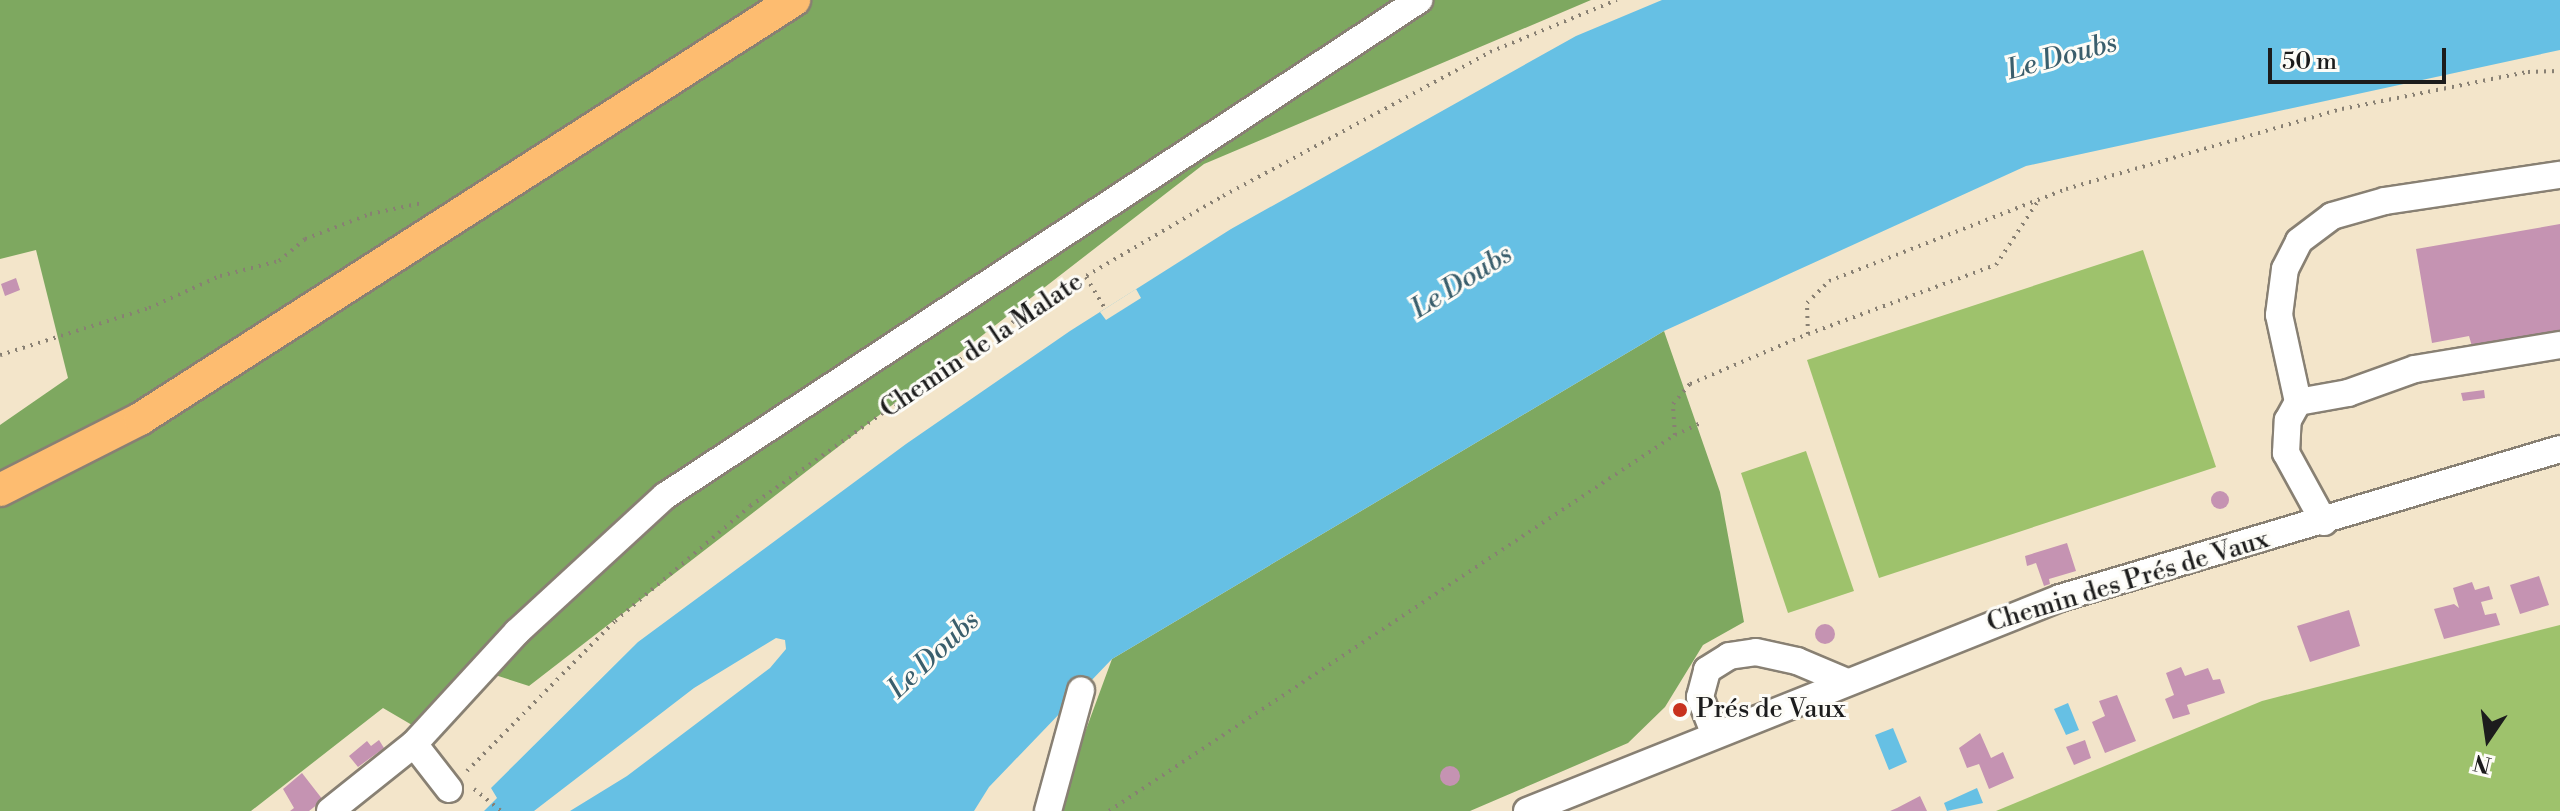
<!DOCTYPE html>
<html>
<head>
<meta charset="utf-8">
<style>
	body { margin:0 }
	#map { position:relative; width:2560px; height:811px; overflow:hidden; background:#f3e5ca; font-family:"Libre Bodoni",serif }
	div>[style] { position:absolute }
	[style*='--x'] { left:calc(var(--x)*1px); top:calc(var(--y)*1px); width:calc(var(--w)*1px); rotate:calc(var(--a)*1deg) }
	.green>* { inset:0; background:#9ec26c }
	.forest>* { inset:0; background:#7ea860 }
	.water>* { inset:0; background:#66c0e4 }
	.pier>* { inset:0; background:#f3e5ca }
	.building>* { inset:0; background:#c593b2 }
	.round { border-radius:50% }
	.path>* { height:4px; margin-top:-2px; transform-origin:0; background:repeating-linear-gradient(90deg,#888073 0 2px,transparent 0 8px) }
	.roads { filter:drop-shadow(2px 0 #888073) drop-shadow(-2px 0 #888073) drop-shadow(0 2px #888073) drop-shadow(0 -2px #888073) }
	.minor>* { height:26px; margin:-13px; padding:0 13px; transform-origin:13px; border-radius:13px; background:#fff }
	.major>* { height:32px; margin:-16px; padding:0 16px; transform-origin:16px; border-radius:16px; background:#fdbc70 }
	.dots>* { width:22px; height:22px; translate:-50% -50%; box-sizing:border-box; border:4px solid #fdfcf7; border-radius:50% }
	span { translate:-50% -50%; white-space:nowrap; text-align:center; line-height:1.15; -webkit-text-stroke:6px #fdfcf7; paint-order:stroke }
	.street-label { font-size:26px; color:#1c1c1c }
	.poi-label { font-size:26px; color:#1c1c1c }
	.left { translate:0 -50%; text-align:left }
	.water-label { font-size:28px; color:#3a5e6c; font-style:italic }
	.north { position:absolute; left:2448px; top:699px; width:80px; height:80px; -webkit-text-stroke:6px #fdfcf7; paint-order:stroke; rotate:193deg; font-size:22px; font-weight:700; line-height:32px; text-align:center; color:#1c1c1c }
	.north::after { content:''; display:block; margin:auto; width:28px; height:36px; background:#1c1c1c; clip-path:polygon(50% 0,100% 100%,50% 72%,0 100%) }
	.scale { position:absolute; left:2268px; top:48px; width:178px; height:36px; box-sizing:border-box; border:4px solid #1c1c1c; border-top:0; padding-left:10px; font-size:24px; line-height:28px; white-space:nowrap; color:#1c1c1c; -webkit-text-stroke:6px #fdfcf7; paint-order:stroke }
</style>
</head>
<body>
<div id="map">
	<div class="green">
		<i style="clip-path:polygon(2143px 250px,2216px 467px,1879px 578px,1807px 360px)"></i>
		<i style="clip-path:polygon(1806px 451px,1854px 591px,1788px 613px,1741px 473px)"></i>
		<i style="clip-path:polygon(2560px 625px,2560px 811px,1996px 811px,2262px 701px)"></i>
	</div>
	<div class="forest">
		<i style="clip-path:polygon(0 0,1591px 0,1204px 164px,529px 686px,467px 666px,412px 725px,383px 708px,251px 811px,0 811px,0 425px,68px 378px,36px 250px,0 259px)"></i>
		<i style="clip-path:polygon(1664px 331px,1720px 492px,1744px 622px,1703px 645px,1665px 707px,1628px 743px,1470px 811px,1056px 811px,1112px 659px)"></i>
	</div>
	<div class="water">
		<i style="clip-path:polygon(1662px 0,2560px 0,2560px 50px,2026px 166px,1664px 331px,1112px 659px,989px 787px,974px 811px,570px 811px,627px 776px,770px 668px,786px 649px,785px 640px,776px 638px,694px 688px,534px 811px,484px 811px,497px 798px,491px 788px,638px 642px,906px 444px,1070px 331px,1231px 229px,1576px 36px)"></i>
		<i style="clip-path:polygon(2068px 703px,2079px 730px,2066px 735px,2054px 709px)"></i>
		<i style="clip-path:polygon(1893px 728px,1907px 762px,1889px 770px,1875px 735px)"></i>
		<i style="clip-path:polygon(1977px 788px,1983px 803px,1947px 811px,1944px 803px)"></i>
	</div>
	<div class="pier">
		<i style="clip-path:polygon(1136px 289px,1141px 298px,1106px 320px,1100px 312px)"></i>
	</div>
	<div class="building">
		<i style="clip-path:polygon(2560px 224px,2560px 334px,2473px 350px,2469px 336px,2432px 343px,2416px 249px)"></i>
		<i style="clip-path:polygon(16px 278px,20px 290px,5px 296px,1px 284px)"></i>
		<i style="clip-path:polygon(2484px 390px,2485px 398px,2463px 401px,2461px 393px)"></i>
		<i class="round" style="left:2211px;top:491px;width:18px;height:18px"></i>
		<i style="clip-path:polygon(2067px 543px,2076px 571px,2049px 579px,2050px 584px,2044px 586px,2036px 563px,2027px 566px,2025px 556px)"></i>
		<i style="clip-path:polygon(2539px 576px,2549px 605px,2520px 614px,2510px 585px)"></i>
		<i style="clip-path:polygon(2472px 582px,2475px 590px,2489px 586px,2493px 599px,2481px 602px,2485px 615px,2496px 613px,2500px 625px,2444px 639px,2434px 609px,2454px 604px,2459px 608px,2453px 588px)"></i>
		<i style="clip-path:polygon(2349px 610px,2360px 646px,2310px 662px,2297px 626px)"></i>
		<i class="round" style="left:1815px;top:624px;width:20px;height:20px"></i>
		<i style="clip-path:polygon(2181px 667px,2185px 676px,2208px 668px,2213px 680px,2220px 679px,2225px 693px,2187px 705px,2190px 714px,2173px 719px,2165px 699px,2174px 695px,2166px 673px)"></i>
		<i style="clip-path:polygon(2117px 695px,2136px 741px,2105px 753px,2092px 722px,2105px 716px,2099px 701px)"></i>
		<i style="clip-path:polygon(1980px 733px,1991px 758px,2003px 752px,2014px 778px,1989px 789px,1979px 764px,1967px 768px,1959px 748px)"></i>
		<i style="clip-path:polygon(379px 740px,384px 748px,358px 767px,349px 756px,367px 741px,371px 746px)"></i>
		<i style="clip-path:polygon(2085px 740px,2091px 758px,2074px 765px,2066px 747px)"></i>
		<i class="round" style="left:1440px;top:766px;width:20px;height:20px"></i>
		<i style="clip-path:polygon(302px 773px,323px 800px,309px 811px,290px 811px,294px 808px,283px 789px)"></i>
		<i style="clip-path:polygon(1920px 796px,1927px 811px,1890px 811px,1897px 808px)"></i>
	</div>
	<div class="path">
		<i style="--x:1086;--y:277;--w:37;--a:59"></i>
		<i style="--x:1808;--y:334;--w:200;--a:-20.2"></i>
		<i style="--x:1996;--y:265;--w:77;--a:-56.7"></i>
		<i style="--x:0;--y:355;--w:156;--a:-17.5"></i>
		<i style="--x:149;--y:308;--w:78;--a:-24.3"></i>
		<i style="--x:220;--y:276;--w:61;--a:-14.3"></i>
		<i style="--x:279;--y:261;--w:34;--a:-40"></i>
		<i style="--x:305;--y:239;--w:70;--a:-21"></i>
		<i style="--x:370;--y:214;--w:53;--a:-11.9"></i>
		<i style="--x:1675;--y:435;--w:31;--a:-25"></i>
		<i style="--x:467;--y:771;--w:211;--a:-45.4"></i>
		<i style="--x:615;--y:621;--w:177;--a:-40.4"></i>
		<i style="--x:750;--y:506;--w:352;--a:-35"></i>
		<i style="--x:1038;--y:304;--w:214;--a:-30.3"></i>
		<i style="--x:1223;--y:196;--w:303;--a:-28.3"></i>
		<i style="--x:1490;--y:52;--w:137;--a:-22.3"></i>
		<i style="--x:474;--y:789;--w:35;--a:39"></i>
		<i style="--x:1109;--y:811;--w:680;--a:-33.6"></i>
		<i style="--x:1675;--y:435;--w:31;--a:-94"></i>
		<i style="--x:1673;--y:404;--w:26;--a:-50"></i>
		<i style="--x:1690;--y:384;--w:128;--a:-23"></i>
		<i style="--x:1808;--y:334;--w:31;--a:-92"></i>
		<i style="--x:1807;--y:303;--w:31;--a:-45"></i>
		<i style="--x:1829;--y:281;--w:254;--a:-21.2"></i>
		<i style="--x:2066;--y:189;--w:287;--a:-16.2"></i>
		<i style="--x:2342;--y:109;--w:190;--a:-11.3"></i>
		<i style="--x:2528;--y:72;--w:32;--a:-2"></i>
	</div>
	<div class="roads">
		<div class="minor">
			<i style="--x:2298;--y:402;--w:89;--a:-102.3"></i>
			<i style="--x:2279;--y:315;--w:46;--a:-82.6"></i>
			<i style="--x:2285;--y:269;--w:31;--a:-63"></i>
			<i style="--x:2299;--y:241;--w:41;--a:-37.1"></i>
			<i style="--x:2332;--y:216;--w:55;--a:-15.8"></i>
			<i style="--x:2385;--y:201;--w:177;--a:-8.5"></i>
			<i style="--x:2324;--y:522;--w:79;--a:-118.8"></i>
			<i style="--x:2286;--y:453;--w:33;--a:-87"></i>
			<i style="--x:2288;--y:420;--w:21;--a:-61"></i>
			<i style="--x:2298;--y:402;--w:51;--a:-10.2"></i>
			<i style="--x:2348;--y:393;--w:71;--a:-19.7"></i>
			<i style="--x:2415;--y:369;--w:147;--a:-9.4"></i>
			<i style="--x:1715;--y:735;--w:41;--a:-111.5"></i>
			<i style="--x:1700;--y:697;--w:28;--a:-75"></i>
			<i style="--x:1707;--y:670;--w:26;--a:-32"></i>
			<i style="--x:1729;--y:656;--w:27;--a:-8"></i>
			<i style="--x:1756;--y:652;--w:42;--a:12.4"></i>
			<i style="--x:1797;--y:661;--w:54;--a:22.8"></i>
			<i style="--x:414;--y:744;--w:57;--a:52.1"></i>
			<i style="--x:330;--y:811;--w:107;--a:-38.6"></i>
			<i style="--x:414;--y:744;--w:152;--a:-47.4"></i>
			<i style="--x:517;--y:632;--w:201;--a:-42.6"></i>
			<i style="--x:665;--y:496;--w:903;--a:-33.34"></i>
			<i style="--x:1048;--y:811;--w:125;--a:-74.7"></i>
			<i style="--x:1527;--y:811;--w:574;--a:-21.78"></i>
			<i style="--x:2060;--y:598;--w:522;--a:-16.59"></i>
		</div>
		<div class="major">
			<i style="--x:0;--y:490;--w:157;--a:-26.9"></i>
			<i style="--x:140;--y:419;--w:777;--a:-32.65"></i>
		</div>
	</div>
	<div class="dots">
		<i style="left:1680px;top:710px;background:#c8321e"></i>
	</div>
	<div class="street-label">
		<span style="left:982px;top:346px;rotate:-34deg">Chemin de la Malate</span>
		<span style="left:2128px;top:582px;rotate:-17deg">Chemin des Prés de Vaux</span>
	</div>
	<div class="poi-label">
		<span class="left" style="left:1696px;top:710px">Prés de Vaux</span>
	</div>
	<div class="water-label">
		<span style="left:2062px;top:57px;rotate:-15deg">Le Doubs</span>
		<span style="left:1462px;top:282px;rotate:-32deg">Le Doubs</span>
		<span style="left:934px;top:655px;rotate:-43deg">Le Doubs</span>
	</div>
	<div class="north">N</div>
	<div class="scale">50 m</div>
</div>
</body>
</html>
